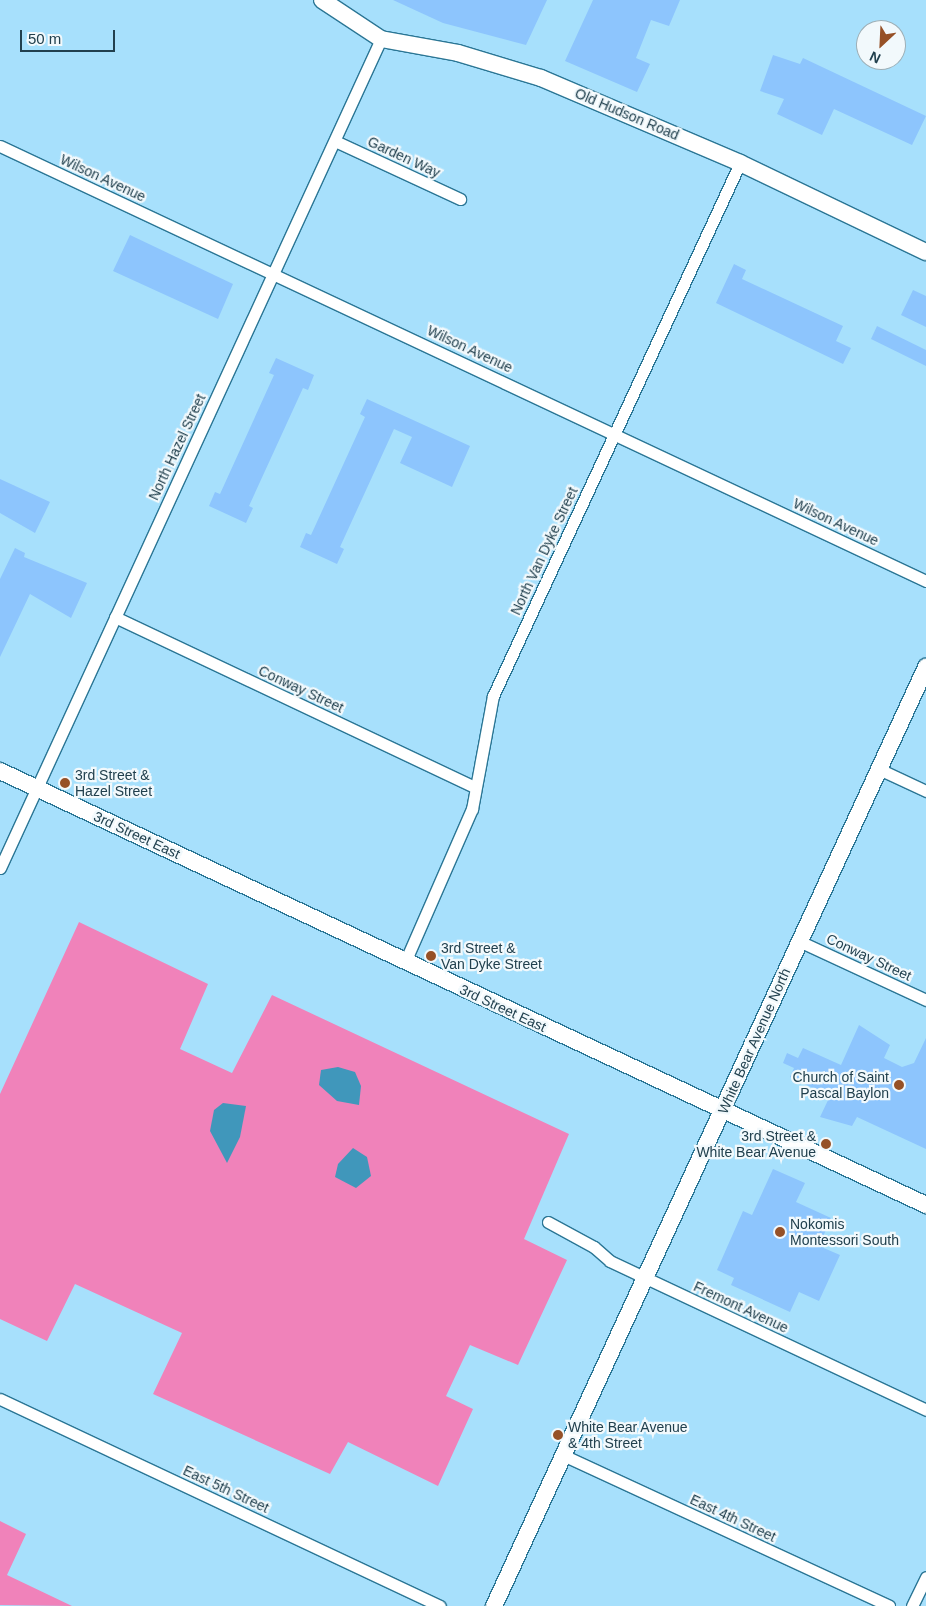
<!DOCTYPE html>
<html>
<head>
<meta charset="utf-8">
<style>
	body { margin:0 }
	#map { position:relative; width:926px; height:1606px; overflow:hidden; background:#a7e0fc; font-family:Helvetica,sans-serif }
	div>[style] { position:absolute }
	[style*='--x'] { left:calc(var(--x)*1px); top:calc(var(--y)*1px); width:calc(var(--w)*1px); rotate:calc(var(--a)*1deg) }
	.green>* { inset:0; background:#f082ba }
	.water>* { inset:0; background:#4097bb }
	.building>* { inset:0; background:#8dc5fd }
	.roads { filter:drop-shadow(1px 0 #2b7695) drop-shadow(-1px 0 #2b7695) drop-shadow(0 1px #2b7695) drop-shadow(0 -1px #2b7695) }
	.street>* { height:11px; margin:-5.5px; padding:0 5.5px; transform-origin:5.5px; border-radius:5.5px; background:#fff }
	.secondary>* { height:16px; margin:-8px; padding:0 8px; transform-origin:8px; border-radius:8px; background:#fff }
	.dots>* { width:14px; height:14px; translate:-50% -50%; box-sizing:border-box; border:2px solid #f2f9fc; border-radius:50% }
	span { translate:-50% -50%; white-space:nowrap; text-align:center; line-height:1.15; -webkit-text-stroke:4.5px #f2f9fc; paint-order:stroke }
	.street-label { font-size:14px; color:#21404e }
	.poi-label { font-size:14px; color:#21404e }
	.left { translate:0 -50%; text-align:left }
	.right { translate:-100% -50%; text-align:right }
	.north { position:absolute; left:856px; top:20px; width:50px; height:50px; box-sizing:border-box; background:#f2f9fc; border:1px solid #9eafb6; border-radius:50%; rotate:205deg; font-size:14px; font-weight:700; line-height:20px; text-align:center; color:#21404e }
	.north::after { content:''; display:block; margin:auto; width:18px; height:22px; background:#965127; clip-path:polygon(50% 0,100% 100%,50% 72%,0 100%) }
	.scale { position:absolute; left:20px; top:30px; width:95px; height:22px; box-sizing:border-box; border:2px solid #21404e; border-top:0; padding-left:6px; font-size:15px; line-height:18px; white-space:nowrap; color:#21404e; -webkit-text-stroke:4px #f2f9fc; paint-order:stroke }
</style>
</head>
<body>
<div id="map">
	<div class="green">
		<i style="clip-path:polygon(79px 922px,208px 984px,180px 1049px,232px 1073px,272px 995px,569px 1134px,524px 1239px,567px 1260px,518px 1365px,470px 1345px,446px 1396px,473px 1409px,438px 1486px,348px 1442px,330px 1474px,153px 1394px,182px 1333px,75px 1284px,47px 1341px,0 1319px,0 1094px)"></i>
		<i style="clip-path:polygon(0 1521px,26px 1534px,7px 1575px,72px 1606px,0 1605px)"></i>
	</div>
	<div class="water">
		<i style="clip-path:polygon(338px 1067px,355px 1072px,361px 1086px,359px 1105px,337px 1101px,319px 1085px,321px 1070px)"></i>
		<i style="clip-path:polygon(223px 1103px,246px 1106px,240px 1137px,227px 1163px,210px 1131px,214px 1110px)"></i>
		<i style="clip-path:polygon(353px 1148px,367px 1157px,371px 1176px,356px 1188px,335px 1177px,338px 1164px)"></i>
	</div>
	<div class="building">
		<i style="clip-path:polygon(393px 0,547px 0,526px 45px,443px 23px)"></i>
		<i style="clip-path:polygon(593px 0,680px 0,669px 26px,651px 20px,636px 58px,650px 64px,637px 92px,565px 61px)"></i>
		<i style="clip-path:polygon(773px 55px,800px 64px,803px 58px,926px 116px,912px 145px,834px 109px,822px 135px,777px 114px,784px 99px,760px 91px)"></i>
		<i style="clip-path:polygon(130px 235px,233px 284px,218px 319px,113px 271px)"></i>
		<i style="clip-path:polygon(734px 264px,746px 270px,742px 279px,843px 326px,836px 341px,851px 348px,843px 364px,716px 303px)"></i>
		<i style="clip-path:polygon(913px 290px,926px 296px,926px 327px,901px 315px)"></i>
		<i style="clip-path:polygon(877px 326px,926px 350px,926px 366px,871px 339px)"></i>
		<i style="clip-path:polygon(276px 358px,314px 375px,308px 390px,303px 388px,249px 506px,253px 508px,246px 523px,209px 506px,215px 492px,220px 494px,274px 375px,269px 373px)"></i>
		<i style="clip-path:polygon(367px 399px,470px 446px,452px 487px,400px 463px,412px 437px,394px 429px,340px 547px,344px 549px,337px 564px,300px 547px,306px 533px,311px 535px,365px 417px,360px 414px)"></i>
		<i style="clip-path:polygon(0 479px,50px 502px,35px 533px,0 513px)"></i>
		<i style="clip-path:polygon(15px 548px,25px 553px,24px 557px,87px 583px,71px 618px,30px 594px,0 657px,0 579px)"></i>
		<i style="clip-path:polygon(859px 1025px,890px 1045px,884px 1058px,902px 1067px,914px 1063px,926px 1038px,926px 1149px,857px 1117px,852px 1126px,820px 1117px,830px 1096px,790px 1077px,794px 1068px,783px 1063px,787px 1053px,798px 1058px,803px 1048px,841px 1065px)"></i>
		<i style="clip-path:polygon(773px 1169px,805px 1183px,796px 1202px,831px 1218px,819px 1246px,840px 1255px,819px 1301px,799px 1292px,790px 1312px,731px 1285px,734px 1278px,717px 1270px,743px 1211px,752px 1215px)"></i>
	</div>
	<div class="roads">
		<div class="street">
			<i style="--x:335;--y:141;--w:138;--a:24.9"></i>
			<i style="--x:0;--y:146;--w:1023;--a:25.16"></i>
			<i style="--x:115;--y:617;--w:397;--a:25.3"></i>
			<i style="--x:879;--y:769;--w:52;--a:25.1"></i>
			<i style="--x:0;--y:868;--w:912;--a:-65.32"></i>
			<i style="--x:799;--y:941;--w:140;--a:24.9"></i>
			<i style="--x:405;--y:962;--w:167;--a:-66.4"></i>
			<i style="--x:472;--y:809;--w:115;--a:-79.5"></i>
			<i style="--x:493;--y:696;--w:587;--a:-65.14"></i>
			<i style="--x:548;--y:1222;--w:52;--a:28.5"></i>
			<i style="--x:594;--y:1247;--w:21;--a:41"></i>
			<i style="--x:610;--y:1261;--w:349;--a:25.2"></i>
			<i style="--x:0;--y:1399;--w:486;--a:25.2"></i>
			<i style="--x:565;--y:1456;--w:357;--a:24.8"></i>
			<i style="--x:912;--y:1606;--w:32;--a:-64"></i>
		</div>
		<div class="secondary">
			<i style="--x:322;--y:0;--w:71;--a:33.5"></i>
			<i style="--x:381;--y:39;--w:78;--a:10.3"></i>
			<i style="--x:458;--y:53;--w:87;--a:16.8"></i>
			<i style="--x:541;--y:78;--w:216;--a:23.1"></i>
			<i style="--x:740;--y:163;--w:206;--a:25.6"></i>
			<i style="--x:0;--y:771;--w:1023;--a:25.11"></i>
			<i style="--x:494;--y:1606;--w:1034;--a:-65.29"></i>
		</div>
	</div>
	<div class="dots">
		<i style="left:65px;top:783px;background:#965127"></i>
		<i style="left:431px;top:956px;background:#965127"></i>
		<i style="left:899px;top:1085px;background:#965127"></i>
		<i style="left:826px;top:1144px;background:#965127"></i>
		<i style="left:780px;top:1232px;background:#965127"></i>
		<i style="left:558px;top:1435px;background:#965127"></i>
	</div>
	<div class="street-label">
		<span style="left:627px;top:114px;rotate:23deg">Old Hudson Road</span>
		<span style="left:404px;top:157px;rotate:25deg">Garden Way</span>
		<span style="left:103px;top:178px;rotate:25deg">Wilson Avenue</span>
		<span style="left:470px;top:349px;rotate:25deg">Wilson Avenue</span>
		<span style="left:177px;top:447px;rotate:-65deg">North Hazel Street</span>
		<span style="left:836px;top:522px;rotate:25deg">Wilson Avenue</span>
		<span style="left:544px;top:551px;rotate:-65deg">North Van Dyke Street</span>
		<span style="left:301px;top:689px;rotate:25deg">Conway Street</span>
		<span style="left:137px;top:835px;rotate:25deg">3rd Street East</span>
		<span style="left:869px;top:957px;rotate:25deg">Conway Street</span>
		<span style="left:503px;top:1008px;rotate:25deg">3rd Street East</span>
		<span style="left:754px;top:1041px;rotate:-66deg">White Bear Avenue North</span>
		<span style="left:741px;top:1307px;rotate:25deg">Fremont Avenue</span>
		<span style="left:226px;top:1489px;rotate:25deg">East 5th Street</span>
		<span style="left:733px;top:1518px;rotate:25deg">East 4th Street</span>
	</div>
	<div class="poi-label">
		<span class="left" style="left:75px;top:783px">3rd Street &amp;<br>Hazel Street</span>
		<span class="left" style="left:441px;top:956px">3rd Street &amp;<br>Van Dyke Street</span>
		<span class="right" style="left:889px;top:1085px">Church of Saint<br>Pascal Baylon</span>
		<span class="right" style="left:816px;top:1144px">3rd Street &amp;<br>White Bear Avenue</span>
		<span class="left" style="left:790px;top:1232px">Nokomis<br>Montessori South</span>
		<span class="left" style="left:568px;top:1435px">White Bear Avenue<br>&amp; 4th Street</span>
	</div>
	<div class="north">N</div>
	<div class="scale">50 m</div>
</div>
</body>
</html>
